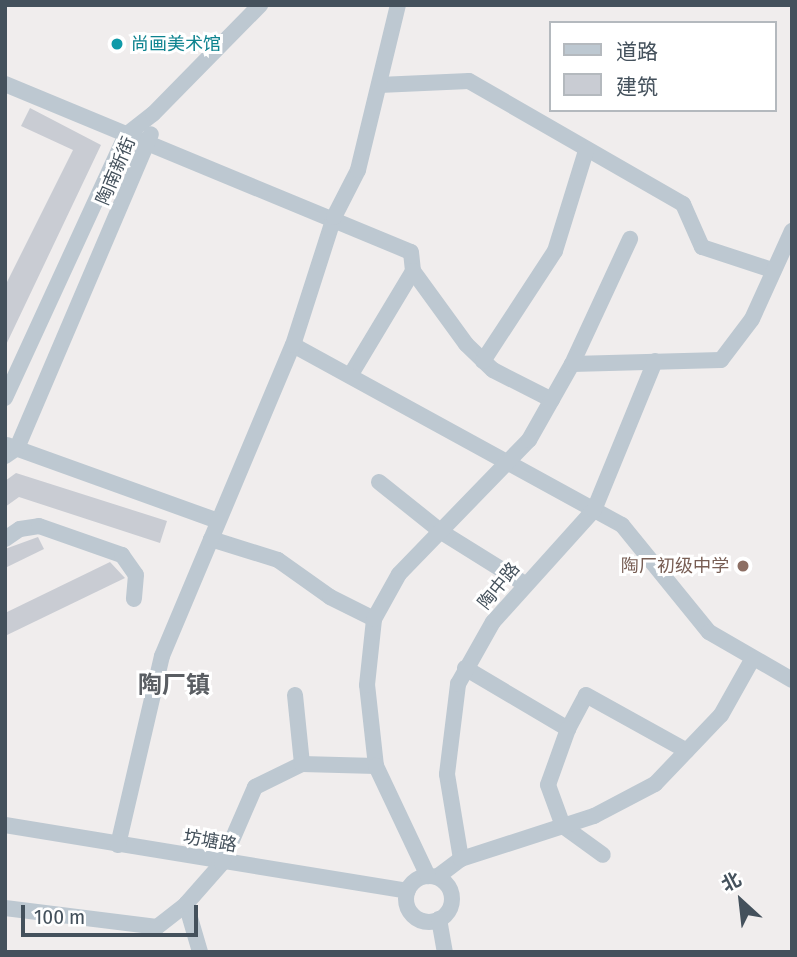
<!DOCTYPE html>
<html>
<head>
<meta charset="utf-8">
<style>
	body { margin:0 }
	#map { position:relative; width:797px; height:957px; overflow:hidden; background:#f0eded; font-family:"Fira Sans Condensed","Noto Sans SC",sans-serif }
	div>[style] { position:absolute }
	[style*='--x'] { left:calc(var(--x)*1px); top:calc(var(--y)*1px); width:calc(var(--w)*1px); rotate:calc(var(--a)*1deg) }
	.building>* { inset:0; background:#c9ccd3 }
	.minor>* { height:16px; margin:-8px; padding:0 8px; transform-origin:8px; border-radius:8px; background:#bdc8d1 }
	.minor>.ring { margin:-8px; padding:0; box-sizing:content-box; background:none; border:16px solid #bdc8d1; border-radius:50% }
	.dots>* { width:19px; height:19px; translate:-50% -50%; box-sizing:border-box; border:4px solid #fff; border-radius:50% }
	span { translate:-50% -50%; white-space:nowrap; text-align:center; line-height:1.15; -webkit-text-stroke:6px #fff; paint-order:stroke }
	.culture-label { font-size:18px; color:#0d838f }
	.left { translate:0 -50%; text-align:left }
	.street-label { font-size:18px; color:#44515c }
	.education-label { font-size:18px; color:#785e54 }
	.right { translate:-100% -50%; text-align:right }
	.district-label { font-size:24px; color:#5a5e63; font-weight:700 }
	.frame { position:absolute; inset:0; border:7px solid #44515c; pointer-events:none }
	.legend { position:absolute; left:549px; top:21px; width:228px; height:91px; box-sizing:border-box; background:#fff; border:2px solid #b4b9be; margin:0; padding:9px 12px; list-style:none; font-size:21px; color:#44515c }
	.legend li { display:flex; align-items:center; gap:14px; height:35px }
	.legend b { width:35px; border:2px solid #b4b9be }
	.north { position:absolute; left:706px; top:866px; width:70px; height:70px; -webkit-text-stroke:5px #fff; paint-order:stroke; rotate:333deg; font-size:19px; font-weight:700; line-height:28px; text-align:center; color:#44515c }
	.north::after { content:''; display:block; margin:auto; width:24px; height:32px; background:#44515c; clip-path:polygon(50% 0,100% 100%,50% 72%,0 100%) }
	.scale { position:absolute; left:21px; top:905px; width:177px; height:32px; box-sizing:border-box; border:4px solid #44515c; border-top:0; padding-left:9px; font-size:21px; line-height:24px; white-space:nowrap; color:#44515c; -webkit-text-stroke:5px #fff; paint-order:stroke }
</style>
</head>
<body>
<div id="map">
	<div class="building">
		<i style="clip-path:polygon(30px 108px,101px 145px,5px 347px,5px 286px,73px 150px,21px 126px)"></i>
		<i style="clip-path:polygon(16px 473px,167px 521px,160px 543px,19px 497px,5px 507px,5px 481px)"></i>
		<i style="clip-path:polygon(38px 537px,44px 549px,5px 568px,5px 549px)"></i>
		<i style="clip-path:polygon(110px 562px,125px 578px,5px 636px,5px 613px)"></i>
	</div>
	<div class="minor">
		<i style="--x:5;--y:84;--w:439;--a:22.5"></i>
		<i style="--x:411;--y:252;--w:19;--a:84"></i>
		<i style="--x:413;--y:271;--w:122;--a:121"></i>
		<i style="--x:379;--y:85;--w:90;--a:-2.5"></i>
		<i style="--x:469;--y:81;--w:247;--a:29.9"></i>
		<i style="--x:683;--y:204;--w:47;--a:66.2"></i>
		<i style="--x:702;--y:247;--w:74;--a:18.2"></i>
		<i style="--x:413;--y:271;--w:90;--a:54"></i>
		<i style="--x:466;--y:344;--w:37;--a:44"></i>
		<i style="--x:493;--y:370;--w:66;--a:27"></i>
		<i style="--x:293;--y:345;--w:375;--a:28.7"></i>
		<i style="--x:622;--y:525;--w:138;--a:50.9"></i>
		<i style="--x:709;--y:632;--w:96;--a:30"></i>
		<i style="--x:483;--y:361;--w:131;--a:-56.8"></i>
		<i style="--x:555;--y:251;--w:105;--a:-72.8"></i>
		<i style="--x:572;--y:364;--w:149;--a:-1.5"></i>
		<i style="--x:721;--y:360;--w:51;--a:-52.9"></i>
		<i style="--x:752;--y:319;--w:97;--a:-65.6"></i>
		<i style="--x:5;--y:398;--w:289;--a:-65.3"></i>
		<i style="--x:126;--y:135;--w:34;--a:-38"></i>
		<i style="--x:153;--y:114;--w:153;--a:-45.5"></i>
		<i style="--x:7;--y:445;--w:224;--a:19.8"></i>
		<i style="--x:5;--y:456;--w:14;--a:-34"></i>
		<i style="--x:17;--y:448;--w:341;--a:-66.9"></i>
		<i style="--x:379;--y:482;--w:82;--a:38.6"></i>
		<i style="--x:443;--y:533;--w:97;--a:31.9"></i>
		<i style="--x:5;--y:539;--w:18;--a:-34"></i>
		<i style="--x:20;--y:529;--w:19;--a:-9"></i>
		<i style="--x:39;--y:526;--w:88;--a:19.3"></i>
		<i style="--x:122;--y:555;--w:24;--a:55"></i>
		<i style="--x:136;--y:575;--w:24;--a:95"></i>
		<i style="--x:211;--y:539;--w:70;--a:17.4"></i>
		<i style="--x:278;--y:560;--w:64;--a:35.4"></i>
		<i style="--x:330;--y:597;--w:49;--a:26.6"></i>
		<i style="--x:465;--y:668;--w:120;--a:30.6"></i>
		<i style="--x:568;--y:729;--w:38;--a:-62"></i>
		<i style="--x:586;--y:695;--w:115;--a:29"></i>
		<i style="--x:295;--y:695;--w:69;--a:84.2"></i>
		<i style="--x:568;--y:729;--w:59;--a:109.7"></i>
		<i style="--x:548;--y:785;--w:44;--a:69.9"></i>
		<i style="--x:563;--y:826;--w:49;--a:35.9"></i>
		<i style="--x:376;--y:766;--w:81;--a:-96.3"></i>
		<i style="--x:367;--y:685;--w:66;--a:-83.9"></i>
		<i style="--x:374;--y:619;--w:51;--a:-60.9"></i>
		<i style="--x:399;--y:574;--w:187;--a:-45.9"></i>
		<i style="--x:529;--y:440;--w:87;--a:-60.5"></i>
		<i style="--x:572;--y:364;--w:138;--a:-65.1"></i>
		<i style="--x:5;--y:825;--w:408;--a:9.3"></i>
		<i style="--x:118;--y:845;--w:194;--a:-76.9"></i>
		<i style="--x:162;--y:656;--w:337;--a:-67.2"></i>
		<i style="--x:293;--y:345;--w:134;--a:-72.2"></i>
		<i style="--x:334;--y:217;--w:53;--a:-62.9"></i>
		<i style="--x:358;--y:170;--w:170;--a:-76.4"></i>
		<i style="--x:461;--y:859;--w:86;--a:-99.4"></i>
		<i style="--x:447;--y:774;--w:91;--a:-83"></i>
		<i style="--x:458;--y:684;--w:71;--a:-60.6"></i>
		<i style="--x:493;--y:622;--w:151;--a:-48"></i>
		<i style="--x:594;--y:510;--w:161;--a:-67.7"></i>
		<i class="ring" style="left:406px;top:876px;width:30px;height:30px"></i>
		<i style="--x:437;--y:877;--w:30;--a:-37"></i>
		<i style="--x:461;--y:859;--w:140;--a:-17.9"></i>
		<i style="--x:594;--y:816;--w:69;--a:-27.7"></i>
		<i style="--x:655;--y:784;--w:95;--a:-46.3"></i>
		<i style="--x:721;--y:715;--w:65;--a:-60.7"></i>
		<i style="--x:186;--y:904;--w:50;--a:73.7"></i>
		<i style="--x:5;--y:908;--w:153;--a:7.1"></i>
		<i style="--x:157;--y:927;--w:37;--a:-38"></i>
		<i style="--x:186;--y:904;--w:55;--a:-48.7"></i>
		<i style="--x:222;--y:863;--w:83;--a:-66.5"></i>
		<i style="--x:255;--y:787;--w:52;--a:-26.1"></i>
		<i style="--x:302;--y:764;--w:74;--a:1.5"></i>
		<i style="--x:376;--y:766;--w:122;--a:64.7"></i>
		<i style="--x:439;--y:919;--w:34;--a:80"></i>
	</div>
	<div class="dots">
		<i style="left:117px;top:44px;background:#0f9aa8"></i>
		<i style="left:743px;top:566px;background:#8d6e63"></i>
	</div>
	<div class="culture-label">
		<span class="left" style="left:131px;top:44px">尚画美术馆</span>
	</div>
	<div class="street-label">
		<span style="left:116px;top:171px;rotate:-67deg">陶南新街</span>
		<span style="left:499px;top:586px;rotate:-51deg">陶中路</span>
		<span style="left:210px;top:841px;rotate:10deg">坊塘路</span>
	</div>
	<div class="education-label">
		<span class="right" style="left:729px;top:566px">陶厂初级中学</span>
	</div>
	<div class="district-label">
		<span style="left:174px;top:686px">陶厂镇</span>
	</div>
	<div class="frame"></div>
	<ul class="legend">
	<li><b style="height:9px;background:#bdc8d1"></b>道路</li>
	<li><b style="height:19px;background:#c9ccd3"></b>建筑</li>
	</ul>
	<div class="north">北</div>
	<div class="scale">100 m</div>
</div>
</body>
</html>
